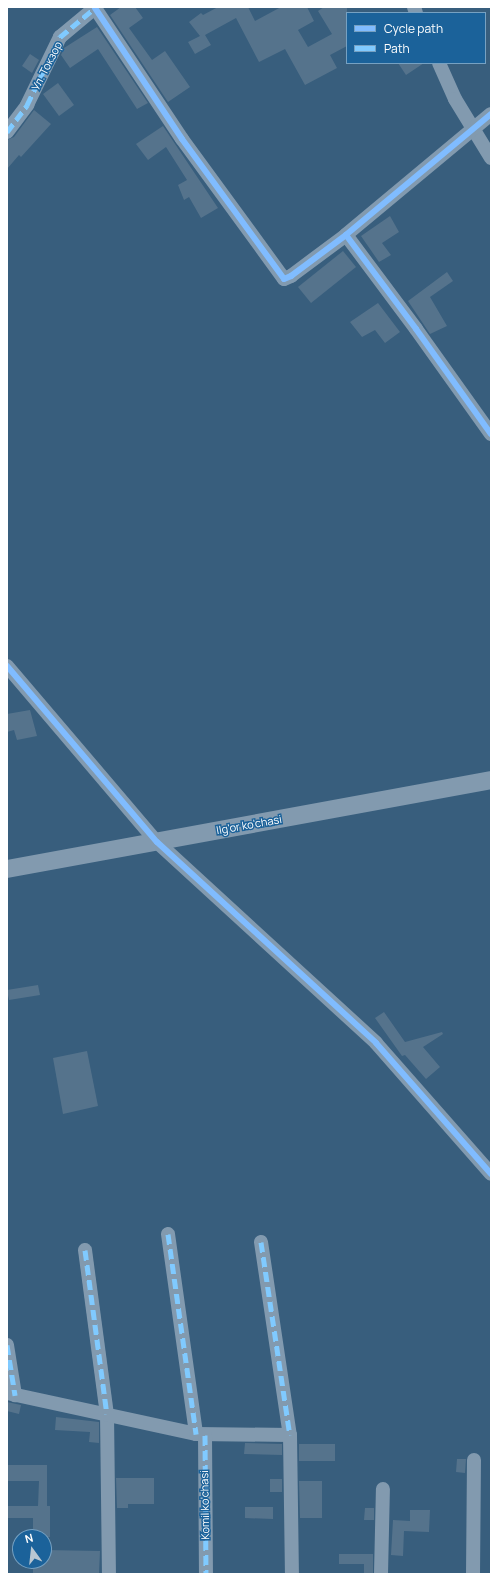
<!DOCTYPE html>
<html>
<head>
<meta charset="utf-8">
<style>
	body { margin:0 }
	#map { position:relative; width:498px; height:1581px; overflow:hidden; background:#385e7d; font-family:Manrope,sans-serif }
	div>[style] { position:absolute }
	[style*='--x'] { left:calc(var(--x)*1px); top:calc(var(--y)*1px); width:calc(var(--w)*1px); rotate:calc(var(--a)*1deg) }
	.building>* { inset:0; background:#55738c }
	.minor>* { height:14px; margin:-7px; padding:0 7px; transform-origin:7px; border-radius:7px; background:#829aaf }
	.tertiary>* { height:18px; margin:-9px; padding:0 9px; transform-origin:9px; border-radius:9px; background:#829aaf }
	.quiet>* { height:5px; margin-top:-2.5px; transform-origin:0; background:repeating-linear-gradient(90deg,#80caff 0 10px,transparent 0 15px) }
	.cycleway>* { height:6px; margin:-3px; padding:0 3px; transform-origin:3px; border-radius:3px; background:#80bcff }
	span { translate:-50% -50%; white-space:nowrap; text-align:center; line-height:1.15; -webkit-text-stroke:3px #1b629a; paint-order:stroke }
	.street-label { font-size:11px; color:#fff }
	.frame { position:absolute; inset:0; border:8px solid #fff; pointer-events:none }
	.legend { position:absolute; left:346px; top:12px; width:140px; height:52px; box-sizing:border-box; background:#1b629a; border:1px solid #76a1c2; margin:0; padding:5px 7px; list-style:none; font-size:12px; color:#fff }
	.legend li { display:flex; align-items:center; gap:8px; height:20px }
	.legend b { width:20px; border:1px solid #76a1c2 }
	.north { position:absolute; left:12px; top:1529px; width:40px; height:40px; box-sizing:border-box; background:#1b629a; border:1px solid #76a1c2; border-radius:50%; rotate:345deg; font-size:11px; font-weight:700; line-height:16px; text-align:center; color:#fff }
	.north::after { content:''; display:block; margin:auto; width:14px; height:18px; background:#b9c7d2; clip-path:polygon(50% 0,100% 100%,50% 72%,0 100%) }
</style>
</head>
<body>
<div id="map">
	<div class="building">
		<i style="clip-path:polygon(121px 7px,135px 7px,143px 18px,129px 28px,152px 60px,165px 51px,190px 87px,168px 102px,110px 15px)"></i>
		<i style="clip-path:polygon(218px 7px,248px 7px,255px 21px,281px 7px,307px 7px,314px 21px,298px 30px,308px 47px,332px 34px,318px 11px,324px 7px,347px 7px,347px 46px,330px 55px,337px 68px,305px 85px,285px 49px,259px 62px,236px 18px,205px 35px,211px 45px,195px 54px,188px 42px,200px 36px,189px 22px,201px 13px,203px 15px)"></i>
		<i style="clip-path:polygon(97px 27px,148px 103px,137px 109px,98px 49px,70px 68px,61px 55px,64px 48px)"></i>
		<i style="clip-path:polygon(30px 54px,39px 60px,32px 73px,22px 66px)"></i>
		<i style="clip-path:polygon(398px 63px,424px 63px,406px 75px)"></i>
		<i style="clip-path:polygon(58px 83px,74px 105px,59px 116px,43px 94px)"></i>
		<i style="clip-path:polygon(34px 110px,51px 124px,21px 157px,19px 155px,7px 169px,7px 140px,14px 137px)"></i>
		<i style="clip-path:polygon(163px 126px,218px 208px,201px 218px,189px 197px,184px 200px,178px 185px,187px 180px,166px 147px,148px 160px,136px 144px)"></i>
		<i style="clip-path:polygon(390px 216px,399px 232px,382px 243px,391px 255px,379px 262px,361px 236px)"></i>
		<i style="clip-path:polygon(343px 251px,356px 267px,311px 303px,298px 287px)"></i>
		<i style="clip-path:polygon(447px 272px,453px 281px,430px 297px,447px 326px,430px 334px,408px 301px)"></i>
		<i style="clip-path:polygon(378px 303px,400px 332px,385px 343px,375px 330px,362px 337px,350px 322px)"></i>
		<i style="clip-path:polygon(30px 710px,37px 736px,17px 740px,14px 730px,7px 732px,7px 714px)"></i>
		<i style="clip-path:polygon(38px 985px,40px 995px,9px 1000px,7px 990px)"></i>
		<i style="clip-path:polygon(384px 1012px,405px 1042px,442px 1032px,443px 1034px,423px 1047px,440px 1067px,426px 1079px,405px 1055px,402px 1056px,375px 1018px)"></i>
		<i style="clip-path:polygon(87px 1051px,98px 1106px,63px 1114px,53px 1058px)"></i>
		<i style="clip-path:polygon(7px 1402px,21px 1405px,19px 1414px,7px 1411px)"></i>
		<i style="clip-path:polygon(56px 1417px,99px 1422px,99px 1443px,89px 1442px,90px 1432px,55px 1430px)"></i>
		<i style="clip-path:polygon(245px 1443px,282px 1444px,282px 1455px,244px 1454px)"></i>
		<i style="clip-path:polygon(299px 1444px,335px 1444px,335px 1461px,299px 1461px)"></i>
		<i style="clip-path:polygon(457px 1459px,466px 1459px,465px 1473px,456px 1472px)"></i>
		<i style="clip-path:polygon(7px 1465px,47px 1465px,47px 1506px,50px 1506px,50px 1537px,33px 1537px,33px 1518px,7px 1518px,7px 1506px,38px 1506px,39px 1481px,7px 1481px)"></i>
		<i style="clip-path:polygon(116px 1478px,154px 1478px,154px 1504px,128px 1504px,128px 1508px,117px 1508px)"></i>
		<i style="clip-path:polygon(270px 1479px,282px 1479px,282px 1492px,270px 1492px)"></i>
		<i style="clip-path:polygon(299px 1481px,322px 1481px,322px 1518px,300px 1518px)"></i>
		<i style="clip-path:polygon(245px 1507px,273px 1507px,273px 1519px,245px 1518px)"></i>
		<i style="clip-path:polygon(365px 1508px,374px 1508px,374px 1520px,364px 1520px)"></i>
		<i style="clip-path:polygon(410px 1510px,430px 1510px,429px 1532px,404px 1531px,403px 1556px,391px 1555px,393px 1520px,410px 1521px)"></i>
		<i style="clip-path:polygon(44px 1550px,100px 1551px,99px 1574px,33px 1574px,33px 1561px,44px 1561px)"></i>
		<i style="clip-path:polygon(339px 1554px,373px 1554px,373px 1574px,364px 1574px,364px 1564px,339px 1564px)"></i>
	</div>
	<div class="minor">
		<i style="--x:414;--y:7;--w:6;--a:72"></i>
		<i style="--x:95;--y:8;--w:157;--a:56.4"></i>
		<i style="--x:182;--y:139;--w:173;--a:53.9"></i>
		<i style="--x:284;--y:279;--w:8;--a:-23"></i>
		<i style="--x:291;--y:276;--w:69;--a:-36.7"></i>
		<i style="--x:439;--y:63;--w:39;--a:66"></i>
		<i style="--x:455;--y:99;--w:69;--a:58.6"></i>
		<i style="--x:491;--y:114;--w:189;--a:140.2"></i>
		<i style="--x:346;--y:235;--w:117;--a:53.3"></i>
		<i style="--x:416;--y:329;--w:129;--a:54.5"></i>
		<i style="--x:7;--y:132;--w:34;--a:-53"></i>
		<i style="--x:27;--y:105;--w:76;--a:-64.1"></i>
		<i style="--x:60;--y:37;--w:47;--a:-39.8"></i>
		<i style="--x:7;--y:666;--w:231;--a:49.6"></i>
		<i style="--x:157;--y:842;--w:297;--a:42.5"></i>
		<i style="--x:376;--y:1043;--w:174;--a:48.7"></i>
		<i style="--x:168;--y:1234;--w:202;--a:82"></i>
		<i style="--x:261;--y:1242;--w:195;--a:81.5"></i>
		<i style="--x:290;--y:1435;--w:139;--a:89.2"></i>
		<i style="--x:85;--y:1250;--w:165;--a:82.4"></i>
		<i style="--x:107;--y:1414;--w:160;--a:89.3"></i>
		<i style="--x:7;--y:1345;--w:51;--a:80.9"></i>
		<i style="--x:7;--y:1393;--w:193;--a:12.2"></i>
		<i style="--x:196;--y:1434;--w:94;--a:0.6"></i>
		<i style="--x:205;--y:1435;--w:139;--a:89.6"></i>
		<i style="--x:381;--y:1574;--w:85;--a:-88.7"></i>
		<i style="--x:473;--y:1574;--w:114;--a:-89.5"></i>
	</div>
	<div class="tertiary">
		<i style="--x:7;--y:869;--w:492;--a:-10.4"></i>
	</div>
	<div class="quiet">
		<i style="--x:7;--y:132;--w:34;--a:-53"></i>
		<i style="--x:27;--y:105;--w:76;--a:-64.1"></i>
		<i style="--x:60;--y:37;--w:47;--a:-39.8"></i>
		<i style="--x:168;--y:1234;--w:202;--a:82"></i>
		<i style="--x:261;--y:1242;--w:195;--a:81.5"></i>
		<i style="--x:85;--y:1250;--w:165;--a:82.4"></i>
		<i style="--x:7;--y:1345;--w:51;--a:80.9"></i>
		<i style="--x:205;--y:1435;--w:139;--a:89.6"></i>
	</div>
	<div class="cycleway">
		<i style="--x:95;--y:8;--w:157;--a:56.4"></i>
		<i style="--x:182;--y:139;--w:173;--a:53.9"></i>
		<i style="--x:284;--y:279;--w:8;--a:-23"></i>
		<i style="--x:291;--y:276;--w:69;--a:-36.7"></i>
		<i style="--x:491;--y:114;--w:189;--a:140.2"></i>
		<i style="--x:346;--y:235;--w:117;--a:53.3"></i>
		<i style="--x:416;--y:329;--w:129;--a:54.5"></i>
		<i style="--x:7;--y:666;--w:231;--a:49.6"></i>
		<i style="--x:157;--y:842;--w:297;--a:42.5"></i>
		<i style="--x:376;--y:1043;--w:174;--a:48.7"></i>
	</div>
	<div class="street-label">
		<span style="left:47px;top:66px;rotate:-63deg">Ул. Токзор</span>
		<span style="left:249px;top:825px;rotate:-10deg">Ilg'or ko'chasi</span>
		<span style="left:205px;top:1505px;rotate:-91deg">Komil ko'chasi</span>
	</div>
	<div class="frame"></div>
	<ul class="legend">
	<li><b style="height:5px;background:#80bcff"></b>Cycle path</li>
	<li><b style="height:5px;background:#80caff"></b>Path</li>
	</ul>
	<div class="north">N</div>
</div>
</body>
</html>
